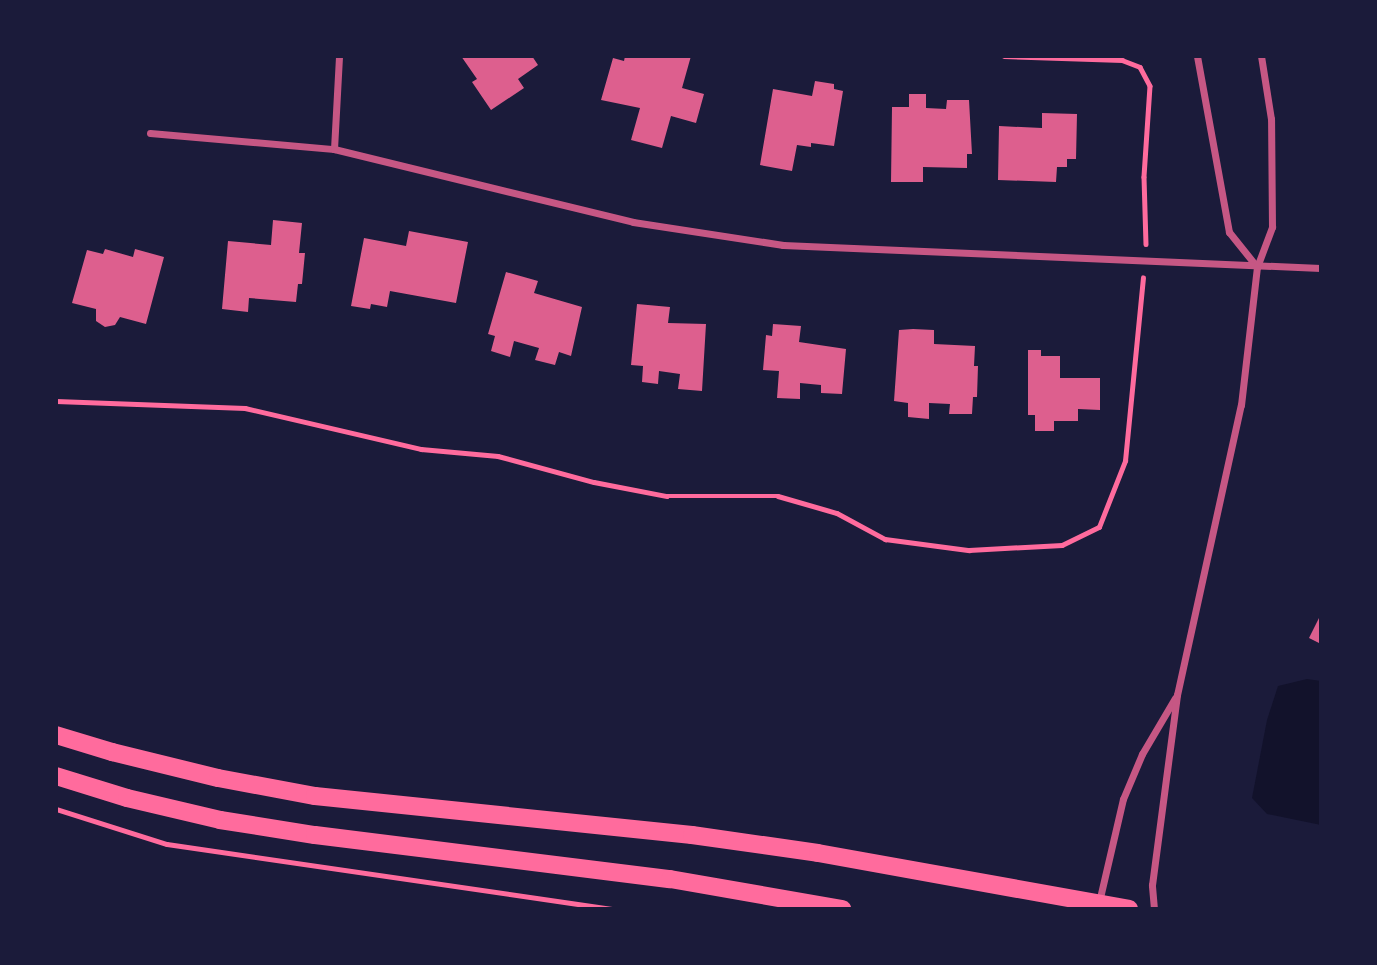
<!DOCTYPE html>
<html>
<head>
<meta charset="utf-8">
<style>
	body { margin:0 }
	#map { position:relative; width:1377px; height:965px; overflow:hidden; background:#1b1b3a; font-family:Inter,sans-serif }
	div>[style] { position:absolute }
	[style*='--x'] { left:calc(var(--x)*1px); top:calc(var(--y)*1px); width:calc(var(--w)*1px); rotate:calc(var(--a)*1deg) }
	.water>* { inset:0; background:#12122b }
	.building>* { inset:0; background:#dd5f8e }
	.path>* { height:4.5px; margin:-2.25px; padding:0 2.25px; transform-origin:2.25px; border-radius:2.25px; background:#ff6b9d }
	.minor>* { height:7px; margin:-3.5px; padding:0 3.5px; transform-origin:3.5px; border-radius:3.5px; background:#c65784 }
	.primary>* { height:18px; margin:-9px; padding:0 9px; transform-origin:9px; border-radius:9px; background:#ff6b9d }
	span { translate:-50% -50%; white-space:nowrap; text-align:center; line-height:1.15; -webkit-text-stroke:7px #1b1b3a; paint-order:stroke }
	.frame { position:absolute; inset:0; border:58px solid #1b1b3a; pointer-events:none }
</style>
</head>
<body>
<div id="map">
	<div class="water">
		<i style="clip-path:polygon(1307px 679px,1321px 681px,1321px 825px,1267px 814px,1252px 798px,1267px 720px,1278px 686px)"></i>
	</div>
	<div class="building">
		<i style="clip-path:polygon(461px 56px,532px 56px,538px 65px,518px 79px,524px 88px,491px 110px,472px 82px,477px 79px)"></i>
		<i style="clip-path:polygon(625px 56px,691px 56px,682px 88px,704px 94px,696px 123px,671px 116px,662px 148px,631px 140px,640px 108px,601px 100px,613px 58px,624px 61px)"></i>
		<i style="clip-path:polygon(815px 81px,834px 84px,834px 89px,843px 91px,834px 146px,811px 143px,811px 147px,797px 145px,792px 171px,760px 165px,773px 89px,812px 96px)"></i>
		<i style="clip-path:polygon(909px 94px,926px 94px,926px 108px,946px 109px,947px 100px,969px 100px,972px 154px,967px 154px,967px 168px,923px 167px,923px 182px,891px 182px,892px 107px,909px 107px)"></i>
		<i style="clip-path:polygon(1042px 113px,1077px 114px,1076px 159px,1067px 159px,1067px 167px,1057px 167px,1056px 182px,998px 180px,999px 126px,1042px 128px)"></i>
		<i style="clip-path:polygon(273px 220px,302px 223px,299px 253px,305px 253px,302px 284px,298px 284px,296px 302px,249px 298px,248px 312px,222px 309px,228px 241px,271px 245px)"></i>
		<i style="clip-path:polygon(409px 231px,468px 242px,456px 303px,390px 291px,387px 307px,371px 304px,370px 309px,351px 306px,364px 238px,406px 246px)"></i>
		<i style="clip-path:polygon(105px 249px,133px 257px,135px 249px,164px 257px,146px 324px,120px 317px,115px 325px,105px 327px,96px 321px,96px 309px,72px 303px,87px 250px,103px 254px)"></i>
		<i style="clip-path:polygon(506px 272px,538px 281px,534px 293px,582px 307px,571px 356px,559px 352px,555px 365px,535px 360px,539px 348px,514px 341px,510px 357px,491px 351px,495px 336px,488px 334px)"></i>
		<i style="clip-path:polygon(637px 304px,670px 307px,668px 323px,706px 324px,702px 391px,678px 389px,680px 374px,659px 371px,658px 384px,642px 382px,643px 366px,631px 365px)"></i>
		<i style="clip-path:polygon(773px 324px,801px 326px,799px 342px,846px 349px,842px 394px,821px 393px,821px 385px,800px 383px,800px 399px,777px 398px,779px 371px,763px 370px,766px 335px,772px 336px)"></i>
		<i style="clip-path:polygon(913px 329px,934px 330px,934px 344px,975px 346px,974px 366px,978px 366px,977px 397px,973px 397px,972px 414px,949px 414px,950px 404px,929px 403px,929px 419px,908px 417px,908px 403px,894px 401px,899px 330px)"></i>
		<i style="clip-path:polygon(1028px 350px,1041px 350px,1041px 356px,1060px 356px,1060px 378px,1100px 378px,1100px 410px,1078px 409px,1078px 421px,1054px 421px,1054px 431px,1035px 431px,1035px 415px,1028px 415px)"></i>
		<i style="clip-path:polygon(1321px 614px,1321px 644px,1309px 638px)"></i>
	</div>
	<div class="path">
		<i style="--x:1004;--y:56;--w:118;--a:1.9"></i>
		<i style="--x:1122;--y:60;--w:19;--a:21"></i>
		<i style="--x:1140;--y:67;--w:21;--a:62"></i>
		<i style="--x:1150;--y:86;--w:91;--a:93.8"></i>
		<i style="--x:1144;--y:177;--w:67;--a:88.3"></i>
		<i style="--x:56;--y:401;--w:189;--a:2.1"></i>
		<i style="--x:245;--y:408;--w:181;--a:13.1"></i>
		<i style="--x:421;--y:449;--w:77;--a:5.2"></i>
		<i style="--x:498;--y:456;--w:99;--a:15.2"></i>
		<i style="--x:594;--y:482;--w:74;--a:10.9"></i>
		<i style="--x:667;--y:496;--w:111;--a:0"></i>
		<i style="--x:778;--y:496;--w:61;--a:16.1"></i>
		<i style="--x:837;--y:513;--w:55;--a:28.4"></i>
		<i style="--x:885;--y:539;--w:85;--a:7.5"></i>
		<i style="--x:969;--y:550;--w:93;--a:-3.1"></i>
		<i style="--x:1062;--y:545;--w:41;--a:-25.9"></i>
		<i style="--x:1099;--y:527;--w:71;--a:-68.5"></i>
		<i style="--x:1125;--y:461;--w:184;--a:-84.4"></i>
		<i style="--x:56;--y:809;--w:116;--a:17.5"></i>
		<i style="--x:167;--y:844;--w:451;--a:8.3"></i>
	</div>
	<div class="minor">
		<i style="--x:1197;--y:56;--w:179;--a:79.7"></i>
		<i style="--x:1229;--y:232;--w:45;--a:51.3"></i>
		<i style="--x:150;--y:133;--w:185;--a:5"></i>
		<i style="--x:334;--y:149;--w:308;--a:13.7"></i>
		<i style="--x:633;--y:222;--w:152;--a:8.7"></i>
		<i style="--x:783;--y:245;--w:538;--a:2.45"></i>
		<i style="--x:334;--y:149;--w:93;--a:-86.9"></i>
		<i style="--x:1099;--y:902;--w:106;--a:-76.9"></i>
		<i style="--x:1123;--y:799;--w:49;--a:-67.1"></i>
		<i style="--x:1142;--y:754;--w:65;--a:-59.5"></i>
		<i style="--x:1154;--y:909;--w:24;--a:-95"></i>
		<i style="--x:1152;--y:885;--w:192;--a:-82.5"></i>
		<i style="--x:1177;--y:695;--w:297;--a:-77.6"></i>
		<i style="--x:1241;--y:405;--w:139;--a:-83.4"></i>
		<i style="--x:1257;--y:267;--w:43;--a:-69.4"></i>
		<i style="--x:1272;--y:227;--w:108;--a:-90.5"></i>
		<i style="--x:1271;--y:119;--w:64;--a:-99"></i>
	</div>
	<div class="primary">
		<i style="--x:56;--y:735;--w:59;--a:16.9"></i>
		<i style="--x:112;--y:752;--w:109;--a:13.8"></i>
		<i style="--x:218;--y:778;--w:99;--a:10.5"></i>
		<i style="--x:315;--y:796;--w:379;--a:5.9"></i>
		<i style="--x:692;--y:835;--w:127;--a:8.1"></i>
		<i style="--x:818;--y:853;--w:316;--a:10.2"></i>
		<i style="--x:56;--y:776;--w:74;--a:17.2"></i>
		<i style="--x:127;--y:798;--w:96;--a:13.3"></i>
		<i style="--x:220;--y:820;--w:96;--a:9"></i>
		<i style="--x:315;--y:835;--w:358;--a:7.1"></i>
		<i style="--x:670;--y:879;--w:175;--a:9.9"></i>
	</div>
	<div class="frame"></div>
</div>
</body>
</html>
